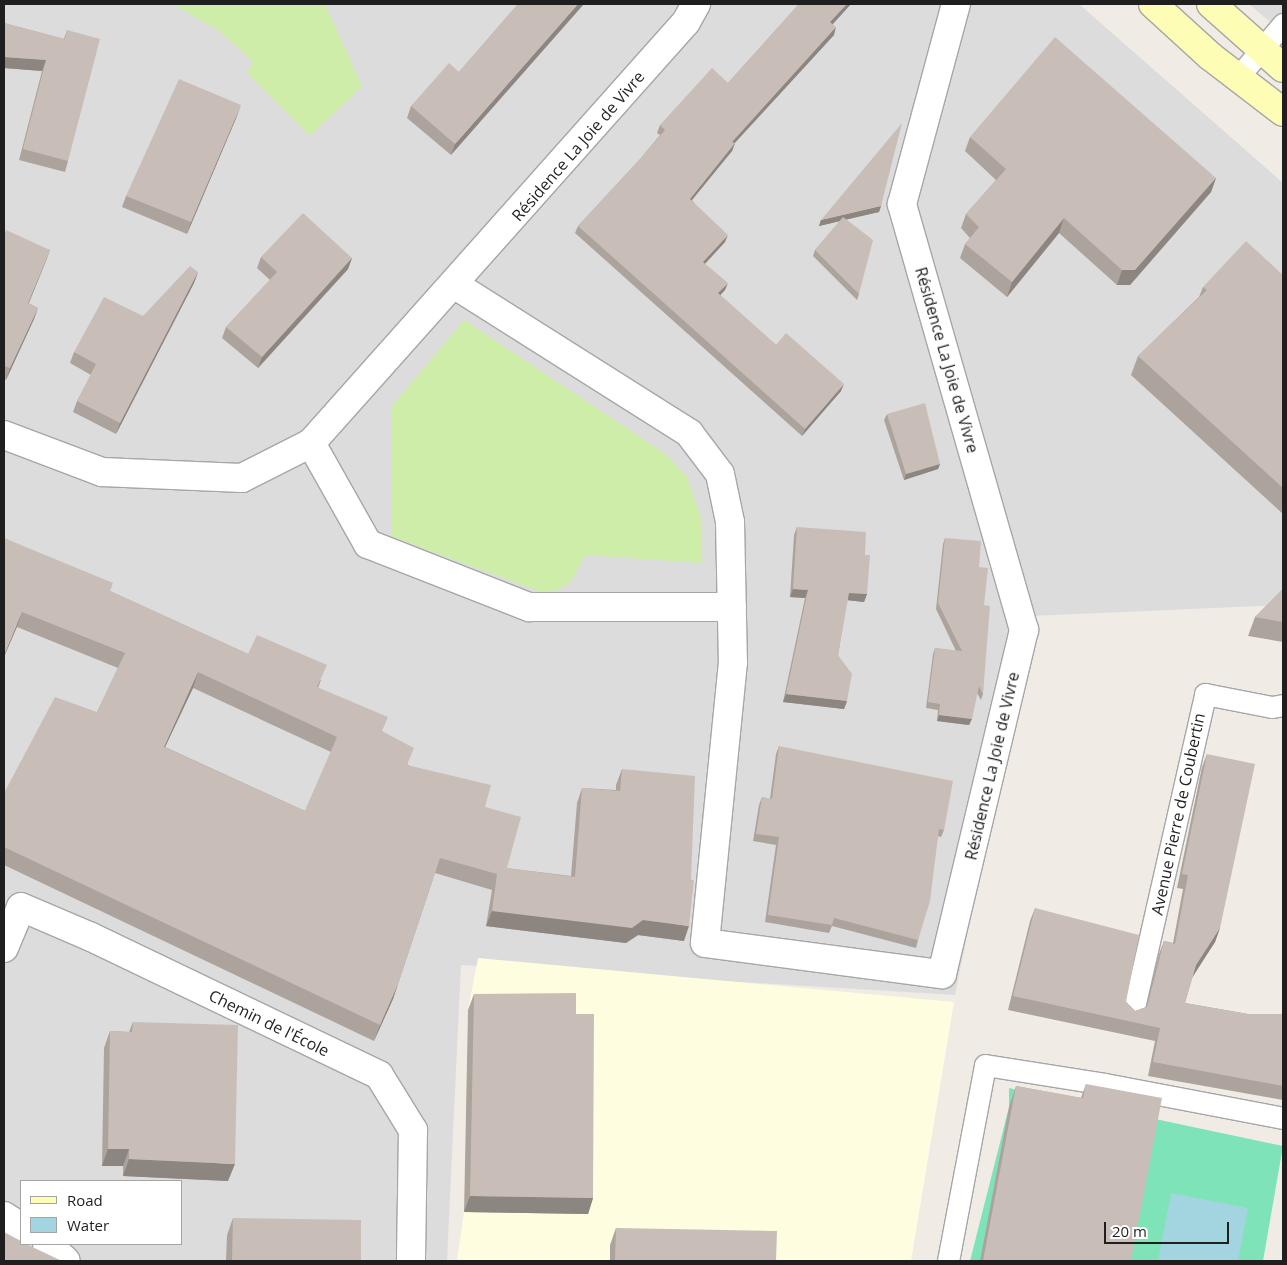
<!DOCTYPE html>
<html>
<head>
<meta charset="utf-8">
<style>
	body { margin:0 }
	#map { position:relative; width:1287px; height:1265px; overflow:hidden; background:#f0ece5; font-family:"Open Sans",sans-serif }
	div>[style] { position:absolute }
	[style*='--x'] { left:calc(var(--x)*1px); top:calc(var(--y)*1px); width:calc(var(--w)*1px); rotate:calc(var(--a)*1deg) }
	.residential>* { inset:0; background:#dddcdc }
	.education>* { inset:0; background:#fffddf }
	.grass>* { inset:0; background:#cdeda8 }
	.pitch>* { inset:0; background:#7ee3b7 }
	.water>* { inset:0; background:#a3d5e0 }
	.roads { filter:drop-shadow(1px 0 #a6a6a6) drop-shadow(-1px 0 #a6a6a6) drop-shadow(0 1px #a6a6a6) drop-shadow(0 -1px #a6a6a6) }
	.lane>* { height:21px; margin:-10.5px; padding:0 10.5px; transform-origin:10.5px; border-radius:10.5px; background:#fff }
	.street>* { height:28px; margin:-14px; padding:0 14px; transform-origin:14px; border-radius:14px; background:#fff }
	.secondary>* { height:28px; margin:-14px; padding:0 14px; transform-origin:14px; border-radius:14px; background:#fdfdb6 }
	.wall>* { inset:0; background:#aca39d }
	.shaded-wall>* { inset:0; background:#8c8580 }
	.building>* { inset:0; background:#c8beb7 }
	span { translate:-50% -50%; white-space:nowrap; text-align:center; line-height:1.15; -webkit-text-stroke:4px #fff; paint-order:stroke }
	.street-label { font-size:16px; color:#1f1f1f }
	.frame { position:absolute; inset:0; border:5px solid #1f1f1f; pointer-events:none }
	.legend { position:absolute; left:20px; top:1180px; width:162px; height:65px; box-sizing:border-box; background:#fff; border:1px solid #a5a5a5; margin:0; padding:6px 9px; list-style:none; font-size:15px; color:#1f1f1f }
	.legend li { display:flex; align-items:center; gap:10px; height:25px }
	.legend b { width:25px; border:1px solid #a5a5a5 }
	.scale { position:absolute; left:1104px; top:1222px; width:125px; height:22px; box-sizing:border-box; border:2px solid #1f1f1f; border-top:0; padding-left:6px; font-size:15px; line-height:18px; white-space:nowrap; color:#1f1f1f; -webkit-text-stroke:4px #fff; paint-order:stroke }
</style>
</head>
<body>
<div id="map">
	<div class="residential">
		<i style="clip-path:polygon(evenodd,4px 4px,1079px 4px,1283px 183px,1283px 605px,1031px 616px,955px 995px,461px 965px,447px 1261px,4px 1261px,4px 4px,21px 1181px,181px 1181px,181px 1244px,21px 1244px,21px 1181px)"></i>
		<i style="clip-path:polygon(1249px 4px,1283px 4px,1283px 33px)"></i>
	</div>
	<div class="education">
		<i style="clip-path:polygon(478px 958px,954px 1002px,911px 1261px,457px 1261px,464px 1212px,468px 1010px)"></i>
	</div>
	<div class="grass">
		<i style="clip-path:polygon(172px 4px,325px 4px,362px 86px,310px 136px,247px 73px,253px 61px,218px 30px)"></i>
		<i style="clip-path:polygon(464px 320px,664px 453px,687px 477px,701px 518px,701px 563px,585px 555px,571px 581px,558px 590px,541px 592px,391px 536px,391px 407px)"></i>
	</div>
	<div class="pitch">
		<i style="clip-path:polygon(1009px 1088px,1283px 1146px,1263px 1261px,970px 1261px,1009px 1107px)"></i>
	</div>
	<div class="water">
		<i style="clip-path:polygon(1171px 1193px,1248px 1208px,1238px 1261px,1158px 1261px)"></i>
	</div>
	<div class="roads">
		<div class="lane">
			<i style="--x:1238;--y:77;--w:70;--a:-49.7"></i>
			<i style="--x:1133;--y:1012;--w:326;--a:-77.2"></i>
			<i style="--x:1205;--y:694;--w:68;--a:11"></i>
			<i style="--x:1272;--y:707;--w:11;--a:-10"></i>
			<i style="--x:948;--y:1261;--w:199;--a:-79.3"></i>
			<i style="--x:985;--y:1065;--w:121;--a:9"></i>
			<i style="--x:1105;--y:1084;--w:181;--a:10.8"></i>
		</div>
		<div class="street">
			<i style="--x:455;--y:285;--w:277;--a:32.3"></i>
			<i style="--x:689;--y:433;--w:51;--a:52.9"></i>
			<i style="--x:720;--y:474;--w:49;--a:78.2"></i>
			<i style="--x:730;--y:522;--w:140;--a:88.8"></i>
			<i style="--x:733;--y:662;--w:282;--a:95.7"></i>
			<i style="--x:705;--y:943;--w:239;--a:7.5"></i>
			<i style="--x:942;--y:974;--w:354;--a:-76.6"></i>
			<i style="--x:1024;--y:630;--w:443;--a:-106"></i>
			<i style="--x:902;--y:204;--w:207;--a:-74.9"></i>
			<i style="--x:4;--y:435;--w:105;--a:20.7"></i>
			<i style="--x:102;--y:472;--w:140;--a:2.5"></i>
			<i style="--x:242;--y:478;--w:77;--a:-26.9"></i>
			<i style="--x:311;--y:443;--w:564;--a:-48.31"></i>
			<i style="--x:686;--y:22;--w:21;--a:-61"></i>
			<i style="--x:311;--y:443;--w:116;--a:60.6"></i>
			<i style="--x:368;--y:544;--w:173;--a:21.4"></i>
			<i style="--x:529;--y:607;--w:203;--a:0"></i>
			<i style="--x:4;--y:948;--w:44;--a:-67.5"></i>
			<i style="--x:21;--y:907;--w:76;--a:23.2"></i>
			<i style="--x:91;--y:937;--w:319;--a:25.6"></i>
			<i style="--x:379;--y:1075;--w:65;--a:58.3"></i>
			<i style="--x:413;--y:1130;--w:131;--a:90.9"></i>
			<i style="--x:4;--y:1216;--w:20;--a:33"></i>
			<i style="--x:47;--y:1244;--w:25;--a:42"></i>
		</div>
		<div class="secondary">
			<i style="--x:1153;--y:4;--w:77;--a:42.4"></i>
			<i style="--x:1210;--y:56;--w:92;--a:37.5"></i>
			<i style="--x:1211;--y:4;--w:96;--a:41.6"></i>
		</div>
	</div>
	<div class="wall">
		<i style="clip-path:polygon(518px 4px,451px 155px,407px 118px,411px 106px,459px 72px)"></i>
		<i style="clip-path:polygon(799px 4px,851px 4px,833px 24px,834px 35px,735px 143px,732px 151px,692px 200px,725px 242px,705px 264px,725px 290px,720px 295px,776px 345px,841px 391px,802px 436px,575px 233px,578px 226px,641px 158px,660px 135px,657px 133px,660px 125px,728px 83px)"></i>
		<i style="clip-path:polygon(4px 23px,64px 39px,67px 30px,68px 161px,65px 172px,19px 160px,42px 71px,4px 68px)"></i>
		<i style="clip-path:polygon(237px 116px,187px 234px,122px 207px,126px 196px)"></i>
		<i style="clip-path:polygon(970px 137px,1216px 178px,1211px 192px,1130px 285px,1117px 285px,1059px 233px,1007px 297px,960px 258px,965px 244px,970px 238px,961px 228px,966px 214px,996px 180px,965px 151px)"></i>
		<i style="clip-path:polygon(881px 206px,879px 212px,846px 219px,859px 294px,857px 300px,813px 256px,815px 250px,840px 221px,819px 226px,821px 220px)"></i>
		<i style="clip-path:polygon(4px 236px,50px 250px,28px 303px,38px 308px,34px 319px,6px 380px,4px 379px)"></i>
		<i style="clip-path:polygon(261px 257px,352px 258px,348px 269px,258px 368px,222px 338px,226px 327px,270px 280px,257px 268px)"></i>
		<i style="clip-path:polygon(198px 272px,194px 283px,116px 434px,73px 412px,77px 401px,91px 375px,70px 363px,74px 352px,143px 316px)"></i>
		<i style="clip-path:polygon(1283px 275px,1283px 514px,1131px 375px,1138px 356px,1199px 297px,1203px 287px)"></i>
		<i style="clip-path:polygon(887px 414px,940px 464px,938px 469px,904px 480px,884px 420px)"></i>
		<i style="clip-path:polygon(797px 527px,865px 555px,867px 594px,864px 602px,847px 600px,838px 655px,847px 701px,844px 709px,783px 702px,805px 598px,790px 597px,794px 535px)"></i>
		<i style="clip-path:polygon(evenodd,4px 538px,110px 591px,248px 654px,321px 680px,318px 688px,382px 731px,408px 765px,485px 807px,507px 868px,571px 876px,577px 803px,582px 788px,616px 790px,616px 785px,622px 769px,684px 941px,638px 935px,626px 943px,486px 926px,492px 890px,435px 873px,393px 999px,374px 1041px,4px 865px,4px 793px,97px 712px,118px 668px,17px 627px,4px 538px,193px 688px,331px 752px,305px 811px,165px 747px,193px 688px)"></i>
		<i style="clip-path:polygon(945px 538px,979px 567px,984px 605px,983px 694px,981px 700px,977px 693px,969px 725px,937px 721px,938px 710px,926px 708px,933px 654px,935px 648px,956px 651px,936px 609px,943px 544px)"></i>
		<i style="clip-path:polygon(1283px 589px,1283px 642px,1248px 636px,1255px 617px)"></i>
		<i style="clip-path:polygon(779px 746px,944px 830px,941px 837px,938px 836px,918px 940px,916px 948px,832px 926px,829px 933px,765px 922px,776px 845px,753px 841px,759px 805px,762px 797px,770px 799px,776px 754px)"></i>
		<i style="clip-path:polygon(1207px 754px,1220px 928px,1215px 942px,1193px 975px,1185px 1003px,1248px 1014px,1283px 1014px,1283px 1100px,1148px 1076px,1155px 1041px,1008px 1010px,1030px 921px,1035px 908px,1135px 1011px,1146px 1007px,1159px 954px,1164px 941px,1173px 943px,1183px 889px,1177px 888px,1202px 767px)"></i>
		<i style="clip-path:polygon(474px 994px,576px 1014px,593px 1198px,588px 1214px,464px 1212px,468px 1010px)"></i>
		<i style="clip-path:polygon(133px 1022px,228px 1181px,123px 1176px,123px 1166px,102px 1166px,104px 1048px,110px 1031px,129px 1032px)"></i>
		<i style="clip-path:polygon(1086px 1084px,1131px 1261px,980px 1261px,1009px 1107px,1016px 1086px,1081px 1098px)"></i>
		<i style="clip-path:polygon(233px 1218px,361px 1261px,226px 1261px,227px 1235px)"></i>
		<i style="clip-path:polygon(616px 1228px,776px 1261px,610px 1261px,610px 1245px)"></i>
	</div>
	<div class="shaded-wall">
		<i style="clip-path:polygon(578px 4px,584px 4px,451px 155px,455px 144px)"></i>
		<i style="clip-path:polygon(847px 4px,851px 4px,828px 29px,830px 22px)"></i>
		<i style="clip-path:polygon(836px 27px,834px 35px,729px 149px,732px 142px)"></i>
		<i style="clip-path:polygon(4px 57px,46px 60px,42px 71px,4px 68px)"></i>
		<i style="clip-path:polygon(241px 105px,237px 116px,187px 234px,191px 222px)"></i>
		<i style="clip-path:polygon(735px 143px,732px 151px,687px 206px,690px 199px)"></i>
		<i style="clip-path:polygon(1216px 178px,1211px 192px,1130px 285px,1117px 285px,1122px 270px)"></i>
		<i style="clip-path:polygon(881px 206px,879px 212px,819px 226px,821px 220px)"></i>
		<i style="clip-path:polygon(1064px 218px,1059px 233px,1007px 297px,1012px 282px)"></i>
		<i style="clip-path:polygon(728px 235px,725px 242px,700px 269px,703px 262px)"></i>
		<i style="clip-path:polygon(50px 250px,46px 261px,24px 315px,28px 303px)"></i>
		<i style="clip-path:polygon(352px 258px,348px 269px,258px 368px,262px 357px)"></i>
		<i style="clip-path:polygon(198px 272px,194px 283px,116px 434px,120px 423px)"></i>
		<i style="clip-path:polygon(728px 283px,725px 290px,715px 301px,718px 293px)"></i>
		<i style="clip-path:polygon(38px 308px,34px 319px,6px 380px,10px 368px)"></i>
		<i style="clip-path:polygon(844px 384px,841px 391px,802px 436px,805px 429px)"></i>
		<i style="clip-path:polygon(940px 464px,938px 469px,904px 480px,906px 474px)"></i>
		<i style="clip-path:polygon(793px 589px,808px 590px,805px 598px,790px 597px)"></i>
		<i style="clip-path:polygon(849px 593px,867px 594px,864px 602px,846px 600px)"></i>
		<i style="clip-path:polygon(22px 612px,17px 627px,4px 657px,4px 655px)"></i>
		<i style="clip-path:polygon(198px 672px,193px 688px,158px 762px,164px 747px)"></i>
		<i style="clip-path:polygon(786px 694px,847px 701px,844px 709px,783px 702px)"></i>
		<i style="clip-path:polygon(939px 715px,972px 719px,969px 725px,937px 721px)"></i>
		<i style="clip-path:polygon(492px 911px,643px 920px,689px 926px,684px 941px,638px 935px,626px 943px,486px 926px)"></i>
		<i style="clip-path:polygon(1220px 928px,1215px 942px,1192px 978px,1196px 965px)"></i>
		<i style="clip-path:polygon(398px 984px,393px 999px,374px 1041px,380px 1025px)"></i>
		<i style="clip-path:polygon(108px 1149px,129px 1149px,123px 1166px,102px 1166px)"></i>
		<i style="clip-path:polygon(129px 1159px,235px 1164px,228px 1181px,123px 1176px)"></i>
		<i style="clip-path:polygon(470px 1196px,593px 1198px,588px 1214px,464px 1212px)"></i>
	</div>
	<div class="building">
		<i style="clip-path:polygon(518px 4px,578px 4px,455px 144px,411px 106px,449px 63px,459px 72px)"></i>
		<i style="clip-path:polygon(799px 4px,847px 4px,830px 22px,836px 27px,732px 142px,735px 143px,690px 199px,728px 235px,703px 262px,728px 283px,718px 293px,776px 345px,786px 333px,844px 384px,805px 429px,578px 226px,641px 158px,665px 130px,660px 125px,712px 68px,728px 83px)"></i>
		<i style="clip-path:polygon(4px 23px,65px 39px,67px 30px,100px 39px,68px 161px,23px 149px,46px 60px,4px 57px)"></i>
		<i style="clip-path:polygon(1055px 37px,1216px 178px,1135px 270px,1122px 270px,1064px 218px,1012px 282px,965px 244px,979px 227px,966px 214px,1006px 169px,970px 137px)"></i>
		<i style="clip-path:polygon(179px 79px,241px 105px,191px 222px,126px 196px)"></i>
		<i style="clip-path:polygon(902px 123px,881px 206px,821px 220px)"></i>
		<i style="clip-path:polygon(303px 213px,352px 258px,262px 357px,226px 327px,277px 272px,261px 257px)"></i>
		<i style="clip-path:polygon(843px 217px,873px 240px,859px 294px,815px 250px)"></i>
		<i style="clip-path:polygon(6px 230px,50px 250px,28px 303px,38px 308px,10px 368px,4px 366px,4px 236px)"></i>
		<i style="clip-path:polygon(1246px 241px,1283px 275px,1283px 488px,1138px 356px,1207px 290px,1203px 287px)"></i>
		<i style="clip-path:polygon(190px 266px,198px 272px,120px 423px,77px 401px,96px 364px,74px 352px,104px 297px,143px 316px)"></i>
		<i style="clip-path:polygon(925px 403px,940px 464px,906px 474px,887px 414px)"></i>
		<i style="clip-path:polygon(797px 527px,866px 532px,865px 555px,870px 555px,867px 594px,849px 593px,838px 655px,852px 674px,847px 701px,786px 694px,808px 590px,793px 589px)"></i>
		<i style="clip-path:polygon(evenodd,4px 538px,113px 583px,110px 591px,248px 654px,257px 635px,327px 665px,317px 687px,388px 717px,382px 731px,414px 748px,407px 765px,491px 785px,485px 807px,521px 817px,507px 868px,575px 877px,582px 788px,620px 791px,622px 769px,695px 776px,691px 880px,694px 880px,689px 926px,643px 920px,632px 928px,492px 911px,497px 874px,440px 858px,398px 984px,380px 1025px,4px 847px,4px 793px,55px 697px,97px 712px,125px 653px,22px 612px,4px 655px,4px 538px,198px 672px,337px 737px,305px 811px,164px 747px,198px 672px)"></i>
		<i style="clip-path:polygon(945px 538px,981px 541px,979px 567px,988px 568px,984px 605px,990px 606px,983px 694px,979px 686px,972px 719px,939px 715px,940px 704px,928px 702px,935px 648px,962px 651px,938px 603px)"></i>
		<i style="clip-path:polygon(1283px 589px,1283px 622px,1255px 617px)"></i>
		<i style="clip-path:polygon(779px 746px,953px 781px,944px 830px,939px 829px,930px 901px,918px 940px,834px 918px,832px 925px,768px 915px,779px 837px,756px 834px,762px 797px,772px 799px)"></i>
		<i style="clip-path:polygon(1207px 754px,1255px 764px,1220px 928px,1196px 965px,1185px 1003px,1248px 1014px,1283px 1014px,1283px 1086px,1153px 1062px,1160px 1028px,1013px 996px,1035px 908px,1139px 935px,1126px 1002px,1135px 1011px,1147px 1007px,1164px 941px,1175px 944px,1188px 875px,1182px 874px)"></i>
		<i style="clip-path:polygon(576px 993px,576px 1014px,594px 1014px,593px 1198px,470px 1196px,474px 994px)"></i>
		<i style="clip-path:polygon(133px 1022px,238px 1025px,235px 1164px,129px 1159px,129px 1149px,108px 1149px,110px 1031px,132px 1032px)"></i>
		<i style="clip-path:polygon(1086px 1084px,1162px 1098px,1131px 1261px,983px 1261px,1016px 1086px,1083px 1098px)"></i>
		<i style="clip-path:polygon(233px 1218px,361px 1220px,361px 1261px,232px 1261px)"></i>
		<i style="clip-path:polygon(616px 1228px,777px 1231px,776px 1261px,615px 1261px)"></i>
		<i style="clip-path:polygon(4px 1232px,21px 1241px,21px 1244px,26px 1244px,62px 1261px,4px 1261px)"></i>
	</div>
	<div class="street-label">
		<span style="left:578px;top:146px;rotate:-49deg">Résidence La Joie de Vivre</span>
		<span style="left:947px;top:360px;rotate:74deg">Résidence La Joie de Vivre</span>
		<span style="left:992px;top:766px;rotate:-77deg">Résidence La Joie de Vivre</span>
		<span style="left:1178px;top:814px;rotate:-78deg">Avenue Pierre de Coubertin</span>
		<span style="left:269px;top:1023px;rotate:26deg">Chemin de l'École</span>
	</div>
	<div class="frame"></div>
	<ul class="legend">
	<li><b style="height:6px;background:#fdfdb6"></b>Road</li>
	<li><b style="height:14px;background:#a3d5e0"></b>Water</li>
	</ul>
	<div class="scale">20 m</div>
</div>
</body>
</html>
